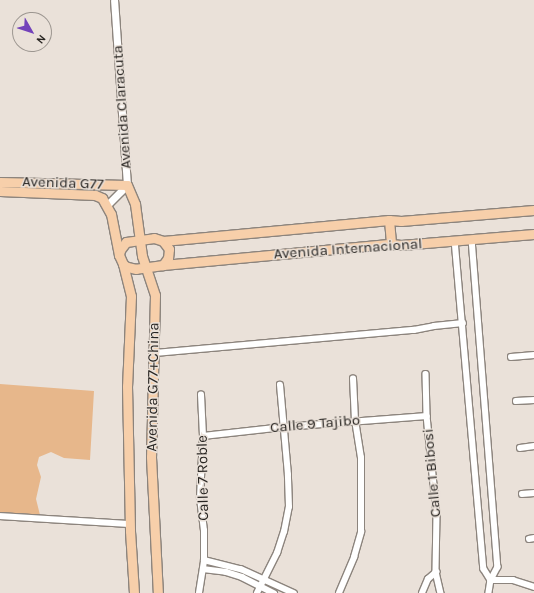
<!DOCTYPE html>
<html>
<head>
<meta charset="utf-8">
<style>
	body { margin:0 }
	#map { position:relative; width:534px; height:593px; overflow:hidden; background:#eae1d9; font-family:Karla,sans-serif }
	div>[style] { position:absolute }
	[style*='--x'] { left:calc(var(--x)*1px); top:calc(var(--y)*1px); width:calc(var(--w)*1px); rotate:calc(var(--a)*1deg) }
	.green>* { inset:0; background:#e7b78b }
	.roads { filter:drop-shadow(1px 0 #8c847d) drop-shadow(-1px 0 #8c847d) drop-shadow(0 1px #8c847d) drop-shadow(0 -1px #8c847d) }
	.minor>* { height:5.5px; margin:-2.75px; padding:0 2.75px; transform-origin:2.75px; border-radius:2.75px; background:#fff }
	.tertiary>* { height:7px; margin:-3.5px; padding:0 3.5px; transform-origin:3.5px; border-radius:3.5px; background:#fff }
	.primary>* { height:9px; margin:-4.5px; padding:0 4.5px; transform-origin:4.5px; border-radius:4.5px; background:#f7cfaa }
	span { translate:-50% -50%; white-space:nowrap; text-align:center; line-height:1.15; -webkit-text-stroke:3px #eae1d9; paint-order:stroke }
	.street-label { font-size:15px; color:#282522 }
	.north { position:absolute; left:12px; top:12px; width:40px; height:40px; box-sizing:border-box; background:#eae1d9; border:1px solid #9c9690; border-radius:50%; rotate:129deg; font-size:11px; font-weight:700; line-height:16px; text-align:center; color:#282522 }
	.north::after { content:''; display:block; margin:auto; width:14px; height:18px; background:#7342ba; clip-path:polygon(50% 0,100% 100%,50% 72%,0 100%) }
</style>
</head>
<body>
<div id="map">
	<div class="green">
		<i style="clip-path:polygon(0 384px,94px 391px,90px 460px,64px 458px,51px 452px,39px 457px,37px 465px,41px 477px,36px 499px,41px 519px,0 516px)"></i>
	</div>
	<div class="roads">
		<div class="minor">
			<i style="--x:472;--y:239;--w:329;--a:85.5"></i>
			<i style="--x:498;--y:567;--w:15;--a:118"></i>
			<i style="--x:491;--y:580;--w:13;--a:99"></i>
			<i style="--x:455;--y:240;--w:330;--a:85"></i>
			<i style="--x:484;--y:569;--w:13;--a:58"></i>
			<i style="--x:155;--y:353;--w:260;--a:-5.1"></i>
			<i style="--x:414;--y:330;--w:20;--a:-11"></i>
			<i style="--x:434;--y:326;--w:29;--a:-6"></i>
			<i style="--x:511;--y:357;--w:23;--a:-5"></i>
			<i style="--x:426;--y:374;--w:42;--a:88.6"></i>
			<i style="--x:427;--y:416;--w:99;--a:84.2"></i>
			<i style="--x:437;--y:514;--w:58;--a:91"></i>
			<i style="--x:436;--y:572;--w:22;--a:77"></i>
			<i style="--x:516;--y:401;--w:18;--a:-3"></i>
			<i style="--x:203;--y:436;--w:81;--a:-6.3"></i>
			<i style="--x:284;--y:427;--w:143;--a:-4.4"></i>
			<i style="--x:520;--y:448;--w:14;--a:-8"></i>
			<i style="--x:522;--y:494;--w:12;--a:-5"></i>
			<i style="--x:0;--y:516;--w:130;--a:3.5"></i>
			<i style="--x:529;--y:539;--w:5;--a:-11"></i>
			<i style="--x:204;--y:560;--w:38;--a:14"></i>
			<i style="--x:241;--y:569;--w:58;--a:24.4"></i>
			<i style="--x:203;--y:569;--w:23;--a:7"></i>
			<i style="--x:226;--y:572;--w:17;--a:17"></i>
			<i style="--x:242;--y:577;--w:36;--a:27"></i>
			<i style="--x:491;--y:580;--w:22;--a:0"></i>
			<i style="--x:513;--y:580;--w:22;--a:18"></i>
			<i style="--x:199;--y:593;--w:33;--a:-81"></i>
			<i style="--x:204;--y:560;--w:29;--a:-90"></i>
			<i style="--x:204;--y:531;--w:33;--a:-97"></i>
			<i style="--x:200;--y:498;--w:62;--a:-87.2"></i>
			<i style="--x:203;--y:436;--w:41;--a:-92.8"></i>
			<i style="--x:257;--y:593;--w:45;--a:-63.4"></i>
			<i style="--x:277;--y:553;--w:22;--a:-72"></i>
			<i style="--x:284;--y:532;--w:25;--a:-79"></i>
			<i style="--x:289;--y:507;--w:32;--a:-92"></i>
			<i style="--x:288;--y:475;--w:90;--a:-95.1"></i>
			<i style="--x:339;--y:593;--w:39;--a:-67"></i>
			<i style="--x:354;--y:557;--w:26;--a:-74"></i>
			<i style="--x:361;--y:532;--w:74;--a:-90"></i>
			<i style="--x:361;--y:458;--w:37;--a:-99"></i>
			<i style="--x:355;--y:421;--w:42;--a:-92.7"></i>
			<i style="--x:422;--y:593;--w:15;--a:-67"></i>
			<i style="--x:428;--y:579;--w:11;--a:-41"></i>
		</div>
		<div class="tertiary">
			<i style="--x:107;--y:205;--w:28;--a:-45"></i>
			<i style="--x:127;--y:185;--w:185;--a:-94"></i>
		</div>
		<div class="primary">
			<i style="--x:0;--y:182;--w:127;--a:1.4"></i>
			<i style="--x:127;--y:185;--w:21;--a:67"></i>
			<i style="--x:135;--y:204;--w:52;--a:82.3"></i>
			<i style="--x:142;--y:256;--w:41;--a:71.6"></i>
			<i style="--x:155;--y:295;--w:162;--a:91.4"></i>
			<i style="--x:151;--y:457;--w:136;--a:87.1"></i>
			<i style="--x:0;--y:191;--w:95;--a:2.4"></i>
			<i style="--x:95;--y:195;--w:8;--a:23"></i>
			<i style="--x:102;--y:198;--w:18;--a:61"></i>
			<i style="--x:111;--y:214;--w:42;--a:79"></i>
			<i style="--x:389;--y:220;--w:24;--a:85"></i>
			<i style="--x:154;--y:238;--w:9;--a:18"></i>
			<i style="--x:163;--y:241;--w:10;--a:53"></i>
			<i style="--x:169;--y:249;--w:9;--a:96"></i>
			<i style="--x:168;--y:258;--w:9;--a:126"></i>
			<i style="--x:163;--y:265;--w:27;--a:172"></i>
			<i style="--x:136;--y:269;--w:9;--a:-167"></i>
			<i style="--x:127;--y:267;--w:5;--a:-143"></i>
			<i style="--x:123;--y:264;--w:10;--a:-114"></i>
			<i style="--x:119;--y:255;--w:5;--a:-79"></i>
			<i style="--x:120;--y:250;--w:10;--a:-53"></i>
			<i style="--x:126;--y:242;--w:28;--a:-8"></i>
			<i style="--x:163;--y:241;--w:227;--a:-5.3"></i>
			<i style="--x:389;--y:220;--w:12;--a:5"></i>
			<i style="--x:401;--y:221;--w:133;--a:-4.7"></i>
			<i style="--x:123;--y:264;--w:33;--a:76"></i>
			<i style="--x:131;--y:296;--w:90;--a:92.5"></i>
			<i style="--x:127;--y:386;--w:145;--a:88.8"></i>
			<i style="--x:130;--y:531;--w:62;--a:86.3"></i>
			<i style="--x:163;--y:265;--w:229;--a:-5.3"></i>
			<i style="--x:391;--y:244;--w:10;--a:6"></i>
			<i style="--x:401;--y:245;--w:133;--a:-4.7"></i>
		</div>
	</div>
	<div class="street-label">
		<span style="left:122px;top:107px;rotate:-94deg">Avenida Claracuta</span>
		<span style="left:63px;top:183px;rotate:2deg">Avenida G77</span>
		<span style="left:348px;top:249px;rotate:-4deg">Avenida Internacional</span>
		<span style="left:153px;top:387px;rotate:-89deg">Avenida G77+China</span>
		<span style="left:315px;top:424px;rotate:-5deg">Calle 9 Tajibo</span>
		<span style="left:432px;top:473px;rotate:-95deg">Calle 1 Bibosi</span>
		<span style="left:203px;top:478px;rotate:-91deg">Calle 7 Roble</span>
	</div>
	<div class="north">N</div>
</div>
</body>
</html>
